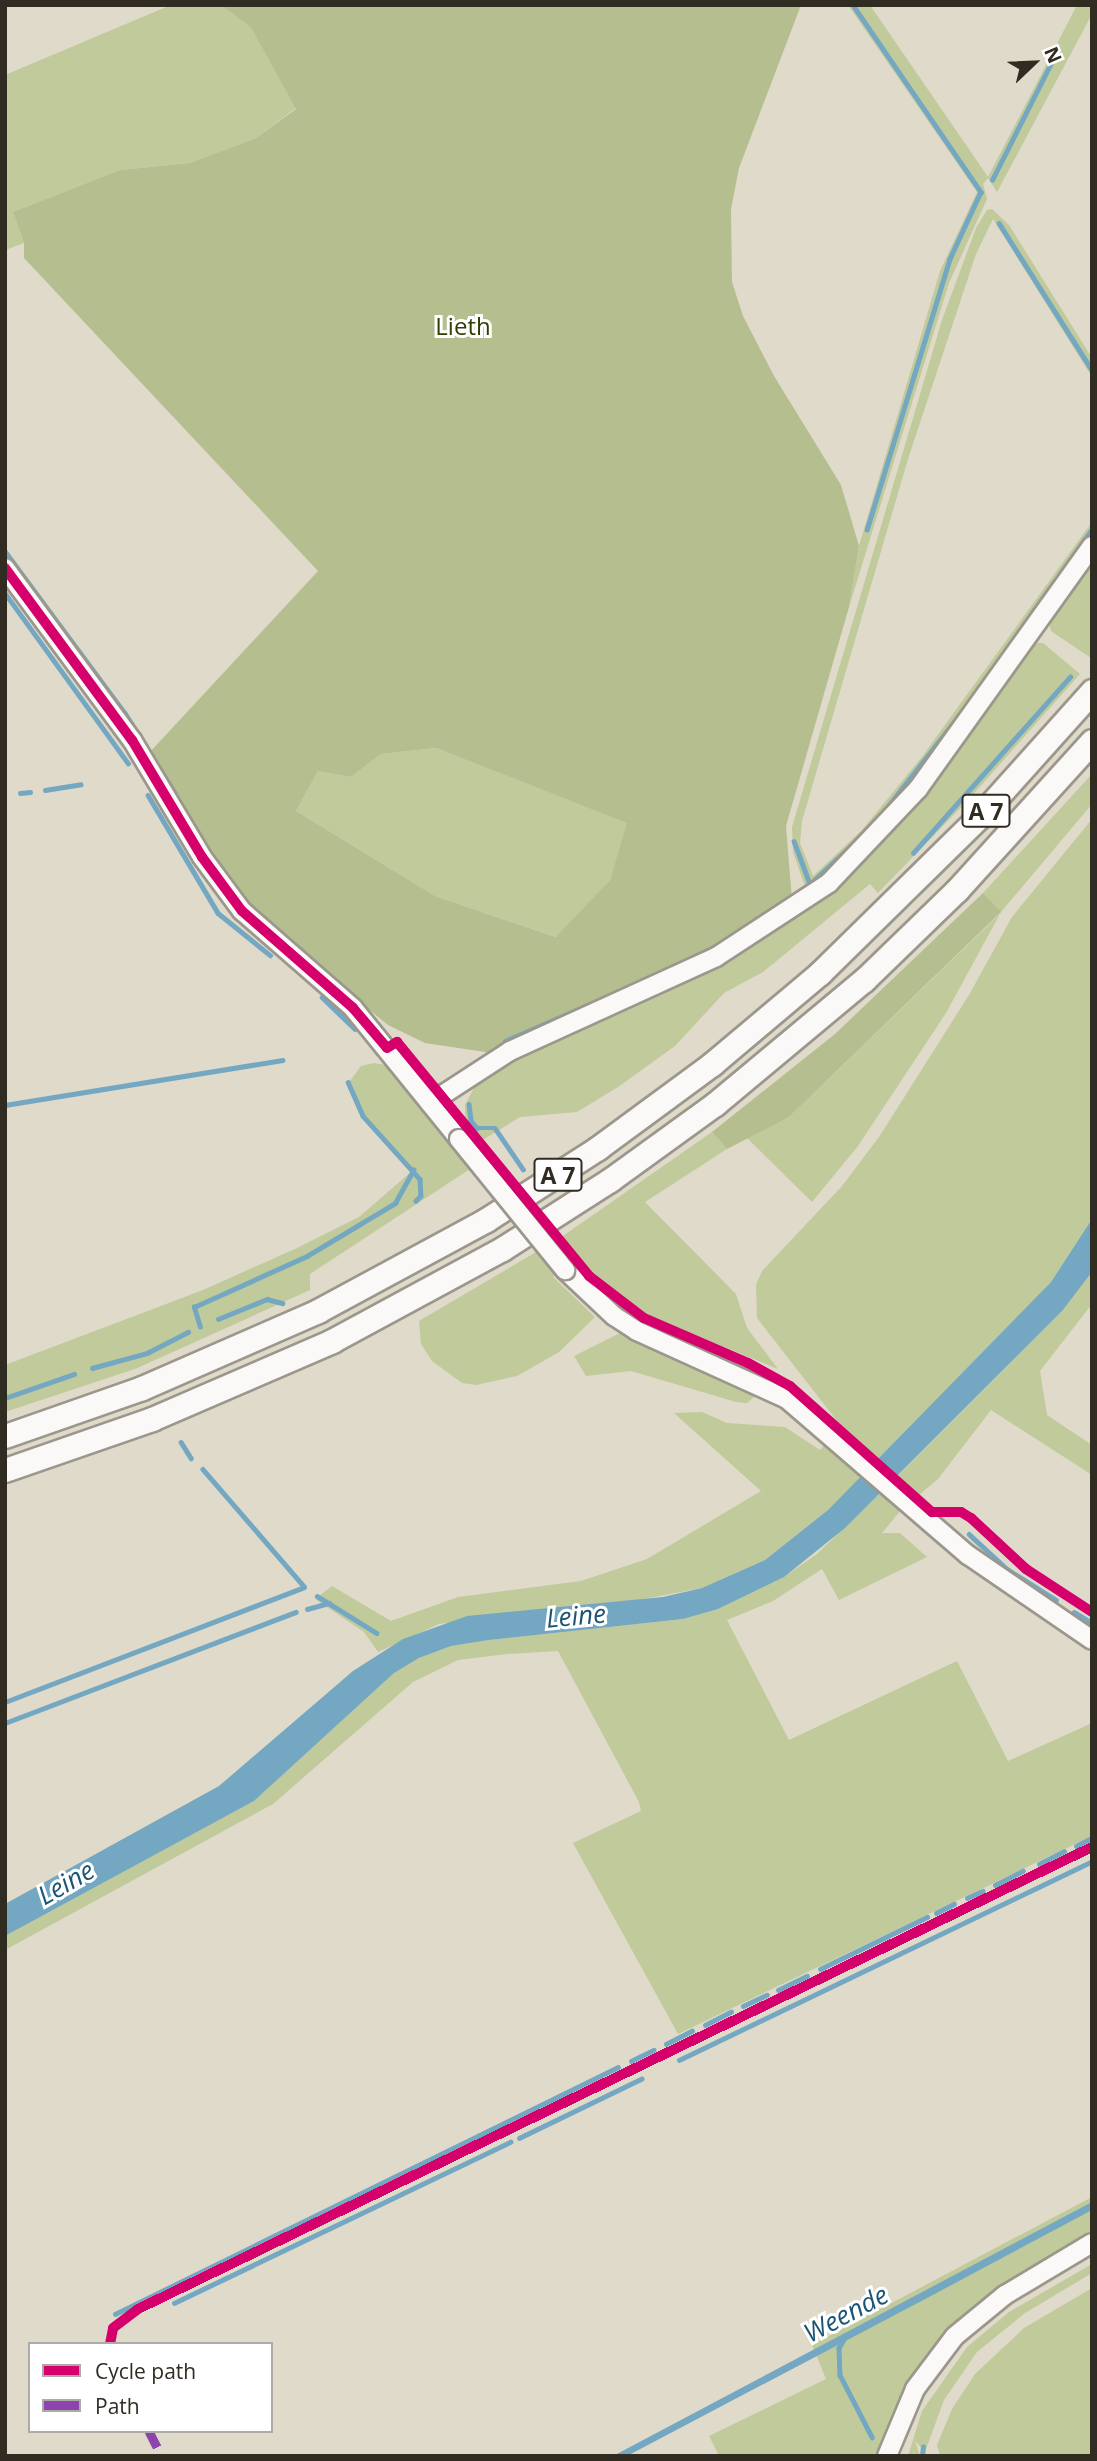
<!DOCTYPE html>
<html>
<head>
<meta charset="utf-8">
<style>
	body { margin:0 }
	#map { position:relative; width:1097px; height:2461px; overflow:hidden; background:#e0daca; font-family:"Open Sans",sans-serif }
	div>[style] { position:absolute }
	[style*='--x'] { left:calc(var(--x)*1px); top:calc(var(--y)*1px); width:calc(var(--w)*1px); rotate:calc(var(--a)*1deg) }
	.green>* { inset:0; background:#c0ca9b }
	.forest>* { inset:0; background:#b5be8f }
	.water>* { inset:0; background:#74a7c1 }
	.stream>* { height:4.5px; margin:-2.25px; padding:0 2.25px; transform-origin:2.25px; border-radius:2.25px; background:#74a7c1 }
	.roads { filter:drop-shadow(2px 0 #9c978c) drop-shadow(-2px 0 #9c978c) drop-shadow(0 2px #9c978c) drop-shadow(0 -2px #9c978c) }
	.secondary>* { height:18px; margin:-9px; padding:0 9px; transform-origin:9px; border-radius:9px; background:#faf9f7 }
	.highway>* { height:23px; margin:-11.5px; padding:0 11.5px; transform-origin:11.5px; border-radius:11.5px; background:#faf9f7 }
	.bridges { filter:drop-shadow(2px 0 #9c978c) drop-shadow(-2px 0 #9c978c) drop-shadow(0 2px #9c978c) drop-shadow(0 -2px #9c978c) }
	.secondary-bridge>* { height:18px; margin:-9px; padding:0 9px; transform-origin:9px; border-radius:9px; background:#faf9f7 }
	.quiet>* { height:9px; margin-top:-4.5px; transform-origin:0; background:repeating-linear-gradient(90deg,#8e44ad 0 18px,transparent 0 27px) }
	.cycleway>* { height:10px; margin:-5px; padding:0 5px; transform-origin:5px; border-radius:5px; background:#d6006c }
	span { translate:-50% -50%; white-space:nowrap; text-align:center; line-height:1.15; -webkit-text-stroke:6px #fff; paint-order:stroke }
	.shield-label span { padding:2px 5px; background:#fff; border:2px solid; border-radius:5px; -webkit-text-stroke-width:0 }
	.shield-label { font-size:23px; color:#302c21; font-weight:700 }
	.park-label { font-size:24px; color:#303d05 }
	.water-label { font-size:26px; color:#1b5474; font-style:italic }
	.frame { position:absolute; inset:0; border:7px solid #302c21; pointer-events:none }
	.legend { position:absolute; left:28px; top:2342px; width:245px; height:91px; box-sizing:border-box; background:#fff; border:2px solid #acaba6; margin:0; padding:9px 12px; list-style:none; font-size:21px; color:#302c21 }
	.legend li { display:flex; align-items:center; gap:14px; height:35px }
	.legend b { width:35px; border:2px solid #acaba6 }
	.north { position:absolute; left:999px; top:28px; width:70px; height:70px; -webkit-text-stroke:5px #fff; paint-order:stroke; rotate:67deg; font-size:19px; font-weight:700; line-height:28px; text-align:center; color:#302c21 }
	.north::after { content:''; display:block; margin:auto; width:24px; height:32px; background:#302c21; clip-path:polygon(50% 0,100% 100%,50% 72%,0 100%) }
</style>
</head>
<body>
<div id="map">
	<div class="green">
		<i style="clip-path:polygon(171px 5px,221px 5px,251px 26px,296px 108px,256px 138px,190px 163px,120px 170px,13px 212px,24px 243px,5px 250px,5px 75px)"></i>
		<i style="clip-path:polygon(848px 5px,870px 5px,988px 177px,1077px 5px,1092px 5px,1092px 14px,997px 192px,988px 178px,983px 184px,987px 199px,949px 283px,849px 607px,859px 546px,940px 271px,977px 192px)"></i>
		<i style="clip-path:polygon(992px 209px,1009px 225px,1092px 358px,1092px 377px,993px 219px,976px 254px,908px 459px,802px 821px,800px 843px,813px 876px,862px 830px,921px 758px,1092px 522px,1092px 537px,932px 761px,842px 863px,806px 889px,793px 852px,792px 827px,942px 320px,976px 228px,987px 210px)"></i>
		<i style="clip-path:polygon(1092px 557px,1092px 657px,1091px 658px,1051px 631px,1048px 620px)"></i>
		<i style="clip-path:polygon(1033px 643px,1043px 643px,1080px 674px,969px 799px,878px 893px,870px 884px,763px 972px,724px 993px,675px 1046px,618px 1087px,577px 1112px,520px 1117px,481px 1141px,465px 1117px,465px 1105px,476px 1084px,494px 1069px,692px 978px,789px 921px,849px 875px,926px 791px)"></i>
		<i style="clip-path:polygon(436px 748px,628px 823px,610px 880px,557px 937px,435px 896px,296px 811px,318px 771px,351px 777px,381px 754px)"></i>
		<i style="clip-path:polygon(1092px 774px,1092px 804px,1001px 912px,946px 1013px,858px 1146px,812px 1202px,746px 1137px,789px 1117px,1001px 913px,983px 893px)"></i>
		<i style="clip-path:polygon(1092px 819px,1092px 1219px,1051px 1282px,828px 1510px,765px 1560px,702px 1588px,633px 1601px,439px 1624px,378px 1652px,364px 1632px,315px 1599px,332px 1586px,391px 1621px,458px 1597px,581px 1581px,647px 1559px,761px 1491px,674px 1413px,702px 1412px,727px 1423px,785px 1427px,820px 1450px,841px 1426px,757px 1318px,756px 1285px,762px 1271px,842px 1186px,879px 1137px,969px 995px,1012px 917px)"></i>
		<i style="clip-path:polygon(374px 1063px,390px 1066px,470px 1169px,310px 1274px,310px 1290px,135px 1369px,5px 1412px,5px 1365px,203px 1290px,297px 1248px,359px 1217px,412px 1171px,358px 1110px,347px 1085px,361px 1066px)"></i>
		<i style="clip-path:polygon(712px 1132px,727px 1149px,645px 1202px,736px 1294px,747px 1328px,778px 1369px,644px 1314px,578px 1263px,553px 1277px,595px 1317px,559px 1352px,517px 1376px,476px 1385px,462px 1383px,432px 1361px,421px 1344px,419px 1321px,560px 1238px)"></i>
		<i style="clip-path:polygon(1092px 1272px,1092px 1304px,1040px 1371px,1047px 1415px,1092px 1445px,1092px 1475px,991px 1410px,938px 1479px,901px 1510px,882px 1533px,900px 1533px,927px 1557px,839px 1600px,822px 1569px,773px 1601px,727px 1620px,789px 1740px,957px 1661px,1008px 1761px,1092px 1723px,1092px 1836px,678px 2034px,573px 1843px,641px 1811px,639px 1802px,558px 1651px,507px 1654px,458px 1660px,413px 1682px,273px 1804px,5px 1950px,5px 1936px,254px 1801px,394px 1673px,419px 1658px,451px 1646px,489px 1640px,683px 1619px,718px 1609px,782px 1578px,817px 1554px,907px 1467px,1060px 1313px)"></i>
		<i style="clip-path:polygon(622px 1332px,752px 1389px,754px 1397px,747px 1403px,736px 1402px,631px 1371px,586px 1376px,574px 1356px)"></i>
		<i style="clip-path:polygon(1092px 2197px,1092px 2233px,979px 2302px,926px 2357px,909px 2380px,878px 2456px,719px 2456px,709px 2436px,826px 2379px,812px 2345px)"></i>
		<i style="clip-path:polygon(1092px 2264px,1092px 2273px,1025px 2313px,977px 2352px,944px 2400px,925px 2452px,915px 2441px,920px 2456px,908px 2456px,922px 2411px,967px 2347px,1009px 2312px)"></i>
		<i style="clip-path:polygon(1092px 2288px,1092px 2456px,940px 2456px,937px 2445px,952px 2409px,975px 2374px,1024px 2328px)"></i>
	</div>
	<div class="forest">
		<i style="clip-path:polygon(evenodd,221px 5px,801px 5px,739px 168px,731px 209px,732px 282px,743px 316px,774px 376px,841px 485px,859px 546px,849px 607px,786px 826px,792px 900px,736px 938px,492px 1053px,425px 1043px,388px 1025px,284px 940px,252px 909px,214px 860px,149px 753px,318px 571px,24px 258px,24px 243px,13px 212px,120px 170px,190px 163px,256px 138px,296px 109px,251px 27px,221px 5px,436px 748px,627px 823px,610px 880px,556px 937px,435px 896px,296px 811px,318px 771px,351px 777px,381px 754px,436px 748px)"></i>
		<i style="clip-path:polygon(983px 893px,1001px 912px,789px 1117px,727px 1149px,712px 1132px,835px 1034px)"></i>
	</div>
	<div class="water">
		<i style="clip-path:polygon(1092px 1219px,1092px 1272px,1062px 1311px,845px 1528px,784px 1577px,718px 1609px,683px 1619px,489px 1640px,451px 1646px,419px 1658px,394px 1673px,254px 1801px,5px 1936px,5px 1904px,219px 1786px,353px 1671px,403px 1639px,467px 1616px,663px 1597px,702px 1588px,765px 1560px,828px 1510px,1051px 1282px)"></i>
		<i style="clip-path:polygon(1092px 2202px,1092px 2210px,929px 2297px,627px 2456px,613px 2456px)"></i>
	</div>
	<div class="stream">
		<i style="--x:853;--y:5;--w:227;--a:55.6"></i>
		<i style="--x:981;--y:192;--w:74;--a:114.8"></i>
		<i style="--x:950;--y:259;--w:283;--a:107"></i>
		<i style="--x:992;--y:180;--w:131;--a:-63.2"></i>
		<i style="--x:999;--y:223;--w:174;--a:57.7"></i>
		<i style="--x:5;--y:551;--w:202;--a:53.5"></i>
		<i style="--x:125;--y:713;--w:94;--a:58"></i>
		<i style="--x:1059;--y:575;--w:57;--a:-54.3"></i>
		<i style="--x:5;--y:593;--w:210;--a:54.1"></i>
		<i style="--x:971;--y:699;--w:142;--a:-54.7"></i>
		<i style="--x:45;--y:790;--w:36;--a:-9"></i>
		<i style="--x:20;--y:793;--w:10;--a:-6"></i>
		<i style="--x:148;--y:795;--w:137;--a:59.3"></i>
		<i style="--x:218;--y:913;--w:67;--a:38.9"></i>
		<i style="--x:878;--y:819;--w:140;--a:-52"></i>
		<i style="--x:794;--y:841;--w:46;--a:69.6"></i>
		<i style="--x:810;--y:884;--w:64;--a:-43.1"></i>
		<i style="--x:913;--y:853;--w:236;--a:-48.3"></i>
		<i style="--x:669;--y:969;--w:61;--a:-26.1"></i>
		<i style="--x:322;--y:997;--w:46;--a:44.1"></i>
		<i style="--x:505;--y:1041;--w:118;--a:-23.5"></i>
		<i style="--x:348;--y:1082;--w:37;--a:66"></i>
		<i style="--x:363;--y:1116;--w:85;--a:47.9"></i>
		<i style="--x:420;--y:1179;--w:17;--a:87"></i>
		<i style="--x:421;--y:1196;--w:7;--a:135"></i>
		<i style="--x:469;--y:1104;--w:17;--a:83"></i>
		<i style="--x:471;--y:1121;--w:9;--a:49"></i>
		<i style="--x:477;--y:1128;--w:18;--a:0"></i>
		<i style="--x:495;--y:1128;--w:50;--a:55.7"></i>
		<i style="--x:5;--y:1105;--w:281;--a:-9.2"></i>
		<i style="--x:218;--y:1319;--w:53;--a:-22.2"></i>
		<i style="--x:267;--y:1299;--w:16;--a:15"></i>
		<i style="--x:200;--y:1327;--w:21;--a:-107"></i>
		<i style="--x:194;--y:1307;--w:124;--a:-24.3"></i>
		<i style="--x:307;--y:1256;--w:64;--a:-31"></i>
		<i style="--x:362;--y:1223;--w:39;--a:-31"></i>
		<i style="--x:395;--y:1203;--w:38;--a:-61"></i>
		<i style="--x:92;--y:1368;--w:57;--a:-15.3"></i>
		<i style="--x:147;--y:1353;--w:46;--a:-27.1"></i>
		<i style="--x:5;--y:1398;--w:73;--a:-19.2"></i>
		<i style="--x:181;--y:1442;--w:19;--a:58"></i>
		<i style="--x:969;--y:1534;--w:52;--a:42.6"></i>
		<i style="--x:1007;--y:1569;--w:58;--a:32.3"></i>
		<i style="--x:317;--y:1596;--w:70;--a:31.7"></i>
		<i style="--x:307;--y:1609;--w:23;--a:-15"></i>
		<i style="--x:1074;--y:1612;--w:21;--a:31"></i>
		<i style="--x:5;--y:1702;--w:320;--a:-21"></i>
		<i style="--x:304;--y:1587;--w:155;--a:-130.8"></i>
		<i style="--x:5;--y:1723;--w:311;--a:-20.9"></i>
		<i style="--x:1076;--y:1846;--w:18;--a:-27"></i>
		<i style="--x:1039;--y:1864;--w:28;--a:-27"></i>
		<i style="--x:995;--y:1885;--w:31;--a:-27"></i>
		<i style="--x:967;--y:1898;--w:17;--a:-24"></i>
		<i style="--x:936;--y:1913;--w:20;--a:-27"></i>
		<i style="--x:820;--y:1969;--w:119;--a:-25.9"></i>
		<i style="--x:778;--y:1990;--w:32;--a:-26"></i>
		<i style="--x:743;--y:2006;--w:26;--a:-25"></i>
		<i style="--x:705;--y:2025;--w:29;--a:-27"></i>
		<i style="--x:666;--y:2044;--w:29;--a:-27"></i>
		<i style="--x:679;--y:2060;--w:458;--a:-25.7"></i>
		<i style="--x:631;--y:2061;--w:25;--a:-26"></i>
		<i style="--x:519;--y:2138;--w:136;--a:-25.8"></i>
		<i style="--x:174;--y:2303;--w:373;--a:-25.6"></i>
		<i style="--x:115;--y:2314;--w:560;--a:-26.15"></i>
		<i style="--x:846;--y:2336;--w:14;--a:120"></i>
		<i style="--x:839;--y:2348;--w:27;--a:88"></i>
		<i style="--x:840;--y:2375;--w:70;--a:62.7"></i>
		<i style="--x:922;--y:2456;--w:9;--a:-84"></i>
	</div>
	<div class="roads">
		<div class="secondary">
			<i style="--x:5;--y:568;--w:214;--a:53.6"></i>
			<i style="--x:132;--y:740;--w:136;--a:59.1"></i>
			<i style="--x:202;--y:857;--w:67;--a:53.5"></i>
			<i style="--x:242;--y:911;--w:147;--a:41.1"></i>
			<i style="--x:353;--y:1008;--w:169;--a:51"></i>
			<i style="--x:430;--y:1103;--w:95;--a:-33"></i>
			<i style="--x:510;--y:1051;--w:226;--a:-24.5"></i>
			<i style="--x:716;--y:957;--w:135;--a:-33.2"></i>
			<i style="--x:829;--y:883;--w:129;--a:-46.6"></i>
			<i style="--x:918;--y:789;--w:299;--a:-54.4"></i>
			<i style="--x:565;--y:1270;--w:67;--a:43.2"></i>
			<i style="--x:614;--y:1316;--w:27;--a:33"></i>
			<i style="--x:637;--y:1331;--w:165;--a:24.4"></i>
			<i style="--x:787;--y:1399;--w:239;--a:40.8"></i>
			<i style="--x:968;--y:1555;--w:150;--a:34.4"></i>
			<i style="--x:887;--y:2456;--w:73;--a:-67.3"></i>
			<i style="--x:915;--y:2389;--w:66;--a:-53"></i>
			<i style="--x:955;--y:2336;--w:65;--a:-39.4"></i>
			<i style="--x:1005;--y:2295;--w:101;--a:-30.9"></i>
		</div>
		<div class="highway">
			<i style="--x:5;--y:1436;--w:145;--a:-19.3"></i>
			<i style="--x:142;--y:1388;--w:192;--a:-23.6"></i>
			<i style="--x:318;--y:1311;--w:191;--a:-28.4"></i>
			<i style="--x:486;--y:1220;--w:133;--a:-32.7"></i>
			<i style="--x:598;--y:1148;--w:142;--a:-36.4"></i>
			<i style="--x:712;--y:1064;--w:141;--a:-40.1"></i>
			<i style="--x:820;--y:973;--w:224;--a:-44.5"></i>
			<i style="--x:980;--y:816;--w:168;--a:-48.1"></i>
			<i style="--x:5;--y:1470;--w:156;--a:-19.1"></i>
			<i style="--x:152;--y:1419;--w:196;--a:-23.4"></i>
			<i style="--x:332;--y:1341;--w:193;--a:-28.4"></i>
			<i style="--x:502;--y:1249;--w:128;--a:-32.6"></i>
			<i style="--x:610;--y:1180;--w:130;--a:-35.9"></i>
			<i style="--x:715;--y:1104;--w:194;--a:-39.8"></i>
			<i style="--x:864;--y:980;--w:129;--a:-44.1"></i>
			<i style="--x:957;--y:890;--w:201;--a:-47.8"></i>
		</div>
	</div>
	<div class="bridges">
		<div class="secondary-bridge">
			<i style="--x:459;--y:1139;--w:169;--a:51"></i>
		</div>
	</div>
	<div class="quiet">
		<i style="--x:149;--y:2431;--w:28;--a:63"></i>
	</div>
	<div class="cycleway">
		<i style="--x:5;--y:568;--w:214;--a:53.6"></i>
		<i style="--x:132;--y:740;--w:136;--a:59.1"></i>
		<i style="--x:202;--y:857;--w:67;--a:53.5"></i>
		<i style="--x:242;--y:911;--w:147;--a:41.1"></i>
		<i style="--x:353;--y:1008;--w:52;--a:49.6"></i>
		<i style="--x:387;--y:1048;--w:12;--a:-31"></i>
		<i style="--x:397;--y:1042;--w:303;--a:50.6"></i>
		<i style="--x:589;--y:1276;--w:69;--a:37.4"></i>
		<i style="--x:644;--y:1318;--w:113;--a:23.4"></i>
		<i style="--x:748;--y:1363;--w:48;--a:28.7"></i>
		<i style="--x:790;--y:1386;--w:190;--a:41.6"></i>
		<i style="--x:932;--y:1512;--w:29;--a:0"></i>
		<i style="--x:961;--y:1512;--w:12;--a:31"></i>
		<i style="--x:971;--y:1518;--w:75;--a:42.8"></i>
		<i style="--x:1026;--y:1569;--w:79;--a:33.1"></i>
		<i style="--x:110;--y:2344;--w:16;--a:-79"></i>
		<i style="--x:113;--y:2328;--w:31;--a:-37"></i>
		<i style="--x:138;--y:2309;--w:1060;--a:-25.84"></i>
	</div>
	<div class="shield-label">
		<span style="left:986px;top:811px">A 7</span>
		<span style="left:558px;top:1175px">A 7</span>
	</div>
	<div class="park-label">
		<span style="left:463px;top:326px">Lieth</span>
	</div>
	<div class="water-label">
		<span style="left:576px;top:1616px;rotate:-5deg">Leine</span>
		<span style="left:66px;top:1883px;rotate:-30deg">Leine</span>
		<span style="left:846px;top:2314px;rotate:-28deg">Weende</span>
	</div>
	<div class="frame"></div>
	<ul class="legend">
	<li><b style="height:9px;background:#d6006c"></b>Cycle path</li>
	<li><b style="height:9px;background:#8e44ad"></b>Path</li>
	</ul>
	<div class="north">N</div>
</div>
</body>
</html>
